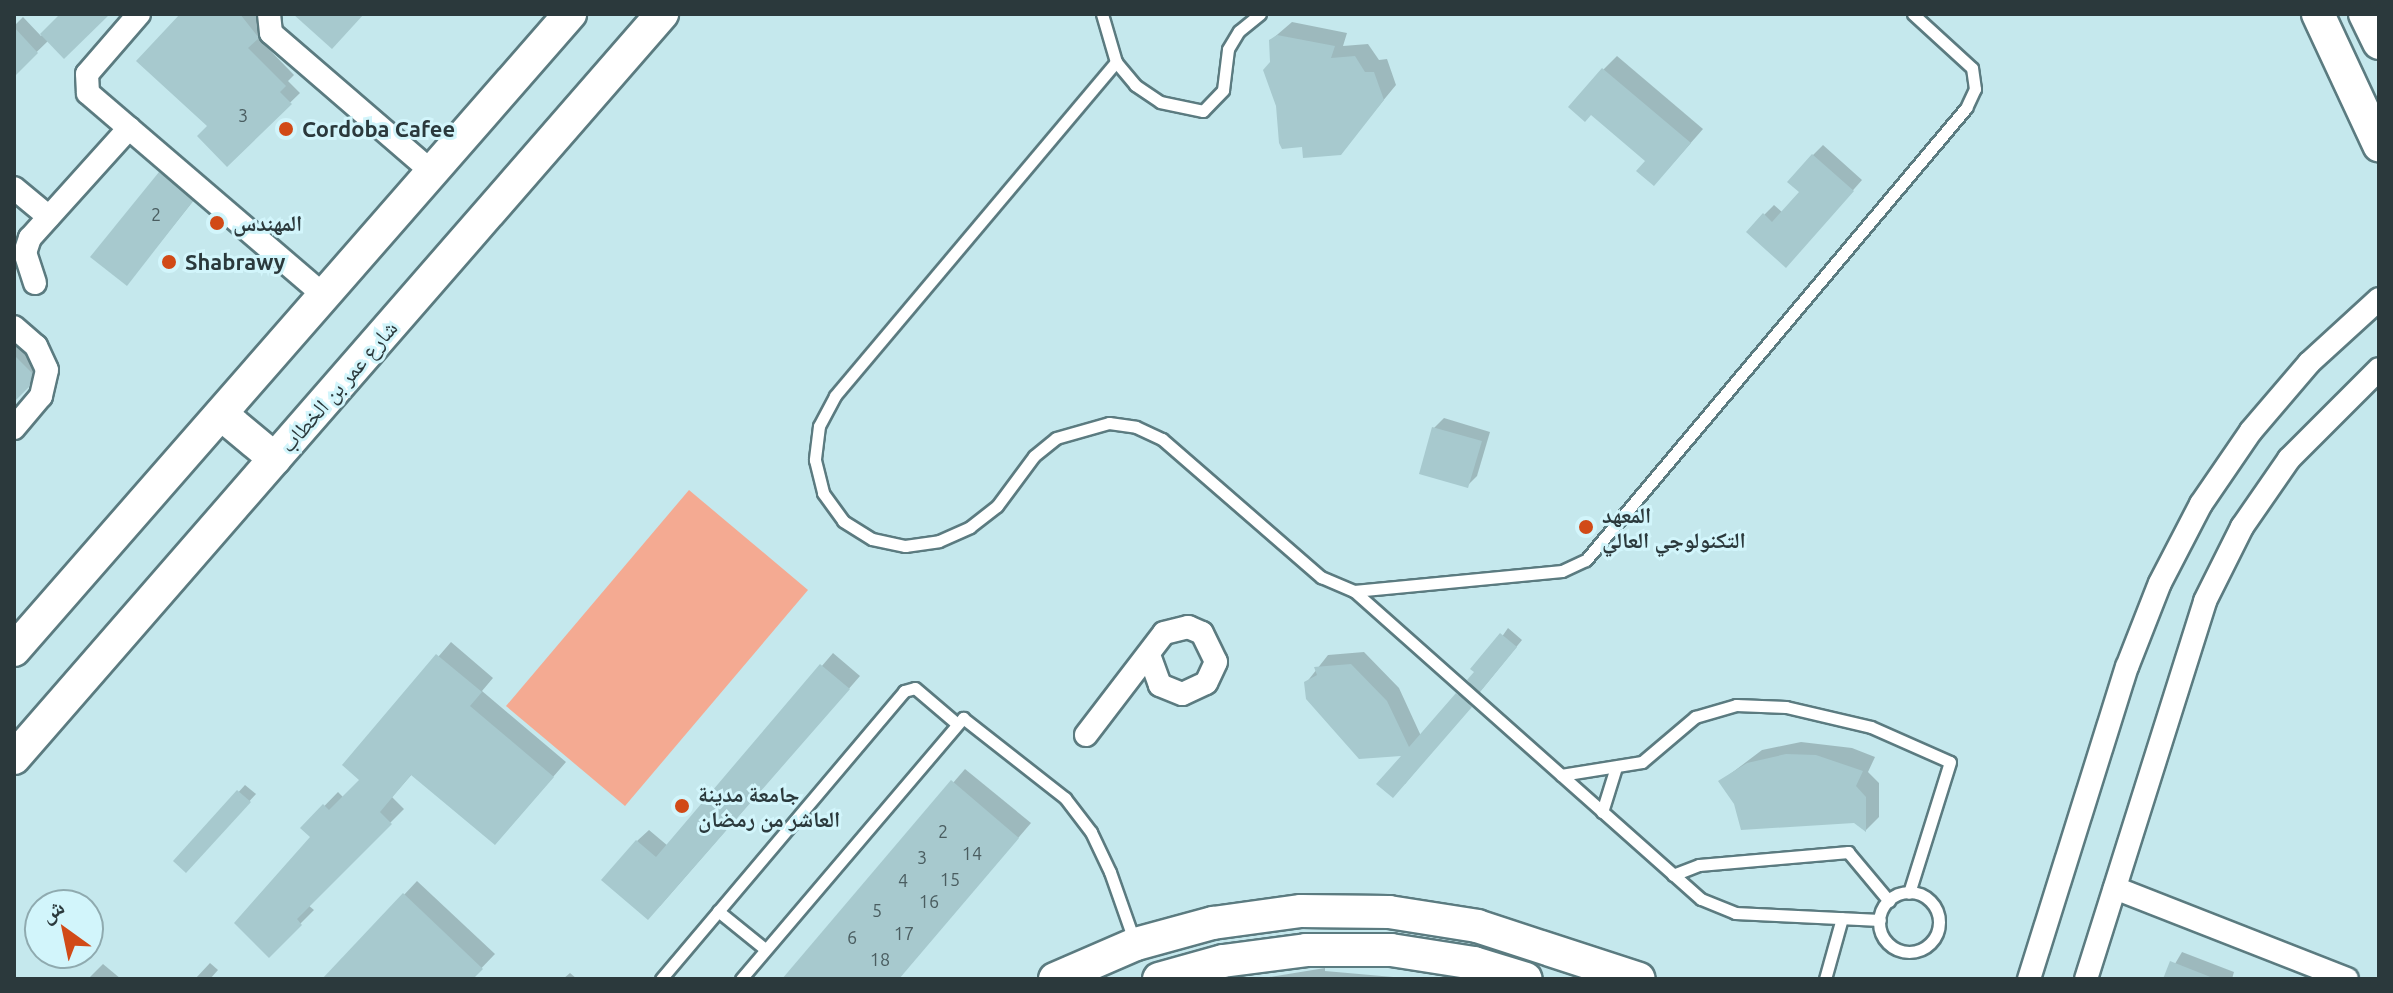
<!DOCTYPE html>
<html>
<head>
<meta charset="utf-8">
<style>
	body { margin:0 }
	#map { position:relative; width:2393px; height:993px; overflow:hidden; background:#c5e8ed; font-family:Ubuntu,"Noto Naskh Arabic",sans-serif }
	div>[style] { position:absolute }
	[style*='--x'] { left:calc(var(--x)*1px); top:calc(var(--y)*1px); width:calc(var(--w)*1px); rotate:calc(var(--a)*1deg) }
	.green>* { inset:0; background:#f4aa92 }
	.shadow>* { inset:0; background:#0003 }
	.building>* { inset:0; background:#a7c9ce }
	.roads { filter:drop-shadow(2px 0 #5b7b80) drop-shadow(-2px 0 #5b7b80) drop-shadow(0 2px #5b7b80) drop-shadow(0 -2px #5b7b80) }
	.lane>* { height:11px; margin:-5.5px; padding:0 5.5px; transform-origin:5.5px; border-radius:5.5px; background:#fff }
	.lane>.ring { margin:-5.5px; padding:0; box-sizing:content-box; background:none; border:11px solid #fff; border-radius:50% }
	.street>* { height:22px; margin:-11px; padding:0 11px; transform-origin:11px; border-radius:11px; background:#fff }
	.secondary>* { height:32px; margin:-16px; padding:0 16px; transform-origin:16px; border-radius:16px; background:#fff }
	.dots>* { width:22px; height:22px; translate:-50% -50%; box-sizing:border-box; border:4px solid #d2f5fb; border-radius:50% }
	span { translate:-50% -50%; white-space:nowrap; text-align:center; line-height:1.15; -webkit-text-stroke:6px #d2f5fb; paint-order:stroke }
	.number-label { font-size:18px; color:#4a5d60 }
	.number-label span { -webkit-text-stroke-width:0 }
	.poi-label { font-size:22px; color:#2b393c; font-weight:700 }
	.left { translate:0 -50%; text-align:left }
	.street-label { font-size:22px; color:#2b393c }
	.frame { position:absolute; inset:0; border:16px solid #2b393c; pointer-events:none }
	.north { position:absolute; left:24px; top:889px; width:80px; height:80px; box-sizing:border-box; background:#d2f5fb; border:2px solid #8faaaf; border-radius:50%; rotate:327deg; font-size:22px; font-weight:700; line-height:32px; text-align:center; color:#2b393c }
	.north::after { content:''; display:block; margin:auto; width:28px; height:36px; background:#d14a17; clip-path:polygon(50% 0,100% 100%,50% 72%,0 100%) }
</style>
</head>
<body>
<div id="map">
	<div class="green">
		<i style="clip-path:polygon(689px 490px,808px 590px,625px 806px,506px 706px)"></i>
	</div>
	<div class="shadow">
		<i style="clip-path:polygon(63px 14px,107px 14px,49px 40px,14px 74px,14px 26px,23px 17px,41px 36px)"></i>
		<i style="clip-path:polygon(183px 14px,260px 14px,268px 26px,257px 37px,294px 75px,288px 81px,300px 93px,227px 164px,210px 126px)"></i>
		<i style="clip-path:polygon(1292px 22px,1347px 33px,1343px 46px,1368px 44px,1379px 60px,1387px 59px,1396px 85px,1340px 153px,1304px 145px,1272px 63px,1271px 40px)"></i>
		<i style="clip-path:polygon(1617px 56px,1703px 129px,1667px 170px,1648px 161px,1591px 113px,1603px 70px)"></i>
		<i style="clip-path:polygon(1823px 145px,1862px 180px,1796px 255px,1764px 215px,1774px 205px,1783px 213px,1801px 192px,1813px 155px)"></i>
		<i style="clip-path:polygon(170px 164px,202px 190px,127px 284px,161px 174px)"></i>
		<i style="clip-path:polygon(14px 329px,42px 371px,14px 401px)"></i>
		<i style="clip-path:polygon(1444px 418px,1490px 432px,1477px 476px,1467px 486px,1434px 428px)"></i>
		<i style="clip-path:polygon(1508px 628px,1522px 640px,1405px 784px,1405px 754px,1306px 683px,1328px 655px,1364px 652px,1399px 688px,1421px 736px,1471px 681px)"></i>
		<i style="clip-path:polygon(451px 642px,493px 678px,482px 691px,566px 762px,508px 829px,413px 773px,392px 797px,404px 809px,308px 905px,314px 910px,269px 955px,313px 837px,303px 828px,338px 792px,344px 798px,362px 780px,345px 765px)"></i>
		<i style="clip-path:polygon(833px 653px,860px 676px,660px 906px,637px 841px,649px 830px,668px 846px)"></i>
		<i style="clip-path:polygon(1801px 742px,1852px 748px,1875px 757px,1868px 772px,1879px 783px,1879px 817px,1866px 830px,1854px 821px,1736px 803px,1721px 781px,1762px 750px)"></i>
		<i style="clip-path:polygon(965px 769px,1031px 823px,898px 979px,784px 979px)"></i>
		<i style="clip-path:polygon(245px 785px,256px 794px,186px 870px,176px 861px)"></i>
		<i style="clip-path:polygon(417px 881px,495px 954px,471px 979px,325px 979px)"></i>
		<i style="clip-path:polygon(2182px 952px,2234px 972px,2232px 979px,2166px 979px)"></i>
		<i style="clip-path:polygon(210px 963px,218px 970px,210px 979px,195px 979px)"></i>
		<i style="clip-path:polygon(103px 964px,121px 979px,88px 979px)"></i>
		<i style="clip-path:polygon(1325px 968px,1325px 971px,1416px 979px,1257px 979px)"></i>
		<i style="clip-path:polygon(570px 973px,577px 979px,563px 979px)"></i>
	</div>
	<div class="building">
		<i style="clip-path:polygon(60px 14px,110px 14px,64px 59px,40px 34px)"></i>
		<i style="clip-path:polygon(180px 14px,240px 14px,259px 38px,248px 48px,286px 86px,280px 92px,292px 104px,227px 167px,197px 136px,207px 126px,136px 61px)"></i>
		<i style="clip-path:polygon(293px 14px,364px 14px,332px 49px)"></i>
		<i style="clip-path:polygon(14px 27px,38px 53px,14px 77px)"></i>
		<i style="clip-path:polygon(1277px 35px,1335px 46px,1331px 58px,1355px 56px,1365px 72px,1374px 72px,1384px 100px,1341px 155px,1303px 158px,1302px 147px,1282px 149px,1279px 143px,1276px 106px,1263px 70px,1270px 62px,1269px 40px)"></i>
		<i style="clip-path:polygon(1602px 68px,1691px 143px,1654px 186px,1636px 171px,1645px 161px,1591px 115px,1585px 122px,1568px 107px)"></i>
		<i style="clip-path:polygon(1812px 154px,1854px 191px,1786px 268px,1746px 232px,1763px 213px,1772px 222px,1799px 192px,1787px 182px)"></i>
		<i style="clip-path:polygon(159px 172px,193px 201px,127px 286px,90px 257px)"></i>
		<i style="clip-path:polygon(14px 355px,32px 373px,29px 387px,14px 402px)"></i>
		<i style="clip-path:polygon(1432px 427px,1482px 441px,1468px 488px,1419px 474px)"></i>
		<i style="clip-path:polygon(1500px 633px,1517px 647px,1480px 692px,1467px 680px,1474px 672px,1470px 669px)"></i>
		<i style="clip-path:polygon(436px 654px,482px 692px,470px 706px,554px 777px,495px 845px,411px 775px,380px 812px,392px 824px,297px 919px,302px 925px,269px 958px,234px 923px,310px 837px,300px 828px,323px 804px,329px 810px,359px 780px,342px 765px)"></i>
		<i style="clip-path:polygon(820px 664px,850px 689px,648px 920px,601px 880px,636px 840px,656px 857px)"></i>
		<i style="clip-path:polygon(1351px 664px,1387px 701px,1409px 747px,1456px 693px,1472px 707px,1393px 798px,1376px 784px,1401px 756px,1359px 759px,1306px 699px,1304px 682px,1317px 675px,1314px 667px)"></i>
		<i style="clip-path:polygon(1786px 754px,1816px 755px,1863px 771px,1856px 786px,1866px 797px,1866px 832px,1854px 823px,1741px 830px,1734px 804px,1718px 781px,1747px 763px)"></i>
		<i style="clip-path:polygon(951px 780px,1019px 838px,899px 979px,782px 979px)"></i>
		<i style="clip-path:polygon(237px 790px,251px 802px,186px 873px,173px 861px)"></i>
		<i style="clip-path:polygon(403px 893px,483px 969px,473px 979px,322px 979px)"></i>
		<i style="clip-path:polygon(2170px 961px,2213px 978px,2213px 979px,2163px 979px)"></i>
	</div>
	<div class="roads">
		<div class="lane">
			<i style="--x:1102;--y:14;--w:50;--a:73.7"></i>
			<i style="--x:1116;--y:62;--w:30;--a:50"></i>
			<i style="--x:1135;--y:85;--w:30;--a:34"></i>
			<i style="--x:1160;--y:102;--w:44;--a:11.8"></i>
			<i style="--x:1203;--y:111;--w:29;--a:-46"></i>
			<i style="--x:1223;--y:90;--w:41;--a:-83"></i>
			<i style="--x:1228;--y:49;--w:21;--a:-59"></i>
			<i style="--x:1239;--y:31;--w:27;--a:-39"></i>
			<i style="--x:1116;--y:62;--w:436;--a:130.1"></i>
			<i style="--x:835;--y:396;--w:34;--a:118"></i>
			<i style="--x:819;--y:426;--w:34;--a:97"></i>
			<i style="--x:815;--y:460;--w:34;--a:76"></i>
			<i style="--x:823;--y:493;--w:34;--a:54"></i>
			<i style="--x:843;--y:521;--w:34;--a:32"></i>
			<i style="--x:872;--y:539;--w:34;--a:12"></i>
			<i style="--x:905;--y:546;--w:34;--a:-8"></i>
			<i style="--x:939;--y:541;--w:34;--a:-24"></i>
			<i style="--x:970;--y:527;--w:34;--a:-38"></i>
			<i style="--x:997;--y:506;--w:62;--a:-53.5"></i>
			<i style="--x:1034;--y:456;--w:28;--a:-39"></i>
			<i style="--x:1056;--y:438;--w:55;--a:-15.8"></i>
			<i style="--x:1109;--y:423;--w:27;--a:8"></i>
			<i style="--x:1136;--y:427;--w:29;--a:25"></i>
			<i style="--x:1162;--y:439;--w:211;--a:41"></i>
			<i style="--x:1321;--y:577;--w:36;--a:23"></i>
			<i style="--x:1354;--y:591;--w:209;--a:-5.5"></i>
			<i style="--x:1562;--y:571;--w:26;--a:-25"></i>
			<i style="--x:1586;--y:560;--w:591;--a:-49.95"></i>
			<i style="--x:1966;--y:108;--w:21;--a:-65"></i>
			<i style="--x:1975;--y:89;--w:21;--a:-98"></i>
			<i style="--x:1972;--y:68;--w:80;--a:-137.5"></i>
			<i style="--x:1354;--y:591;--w:464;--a:41.6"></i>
			<i style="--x:1701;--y:899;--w:37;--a:22"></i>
			<i style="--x:1735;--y:913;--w:145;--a:2.8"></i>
			<i style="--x:1561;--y:775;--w:82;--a:-9.1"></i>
			<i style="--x:1642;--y:762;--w:70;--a:-40.3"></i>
			<i style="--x:1695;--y:717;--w:43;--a:-16.3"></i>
			<i style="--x:1736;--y:705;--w:50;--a:2.3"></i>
			<i style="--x:1786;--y:707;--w:87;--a:13.2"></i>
			<i style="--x:1871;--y:727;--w:86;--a:23.9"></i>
			<i style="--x:1950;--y:762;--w:137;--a:107.4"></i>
			<i style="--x:1602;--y:812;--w:47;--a:-72.7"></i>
			<i style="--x:1673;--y:875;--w:28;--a:-21"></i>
			<i style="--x:1699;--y:865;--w:150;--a:-5"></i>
			<i style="--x:1848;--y:852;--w:64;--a:50.1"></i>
			<i class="ring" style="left:1879px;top:892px;width:49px;height:49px"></i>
			<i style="--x:718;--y:911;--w:60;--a:39"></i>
			<i style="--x:661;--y:979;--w:377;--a:-49.8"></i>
			<i style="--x:904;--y:691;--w:11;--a:-15"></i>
			<i style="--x:915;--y:688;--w:52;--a:40.4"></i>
			<i style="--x:741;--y:979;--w:343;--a:-49.6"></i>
			<i style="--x:963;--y:718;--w:130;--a:38.1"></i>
			<i style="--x:1065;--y:798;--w:43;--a:52.6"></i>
			<i style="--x:1091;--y:832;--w:44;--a:64.6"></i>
			<i style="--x:1110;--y:872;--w:75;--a:70.6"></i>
			<i style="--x:1825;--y:979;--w:63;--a:-74.4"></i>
		</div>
		<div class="street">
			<i style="--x:139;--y:14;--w:79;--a:130.9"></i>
			<i style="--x:87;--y:74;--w:19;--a:87"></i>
			<i style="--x:88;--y:93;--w:311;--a:40.6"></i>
			<i style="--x:269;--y:14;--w:19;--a:84"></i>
			<i style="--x:271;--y:33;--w:213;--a:40.8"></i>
			<i style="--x:14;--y:188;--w:45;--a:39.6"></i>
			<i style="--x:35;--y:283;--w:32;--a:-108"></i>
			<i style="--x:25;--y:253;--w:16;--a:-72"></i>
			<i style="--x:30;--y:238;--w:148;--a:-48"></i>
			<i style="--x:14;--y:327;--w:29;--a:41"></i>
			<i style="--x:36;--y:346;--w:26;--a:65"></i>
			<i style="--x:47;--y:370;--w:27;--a:103"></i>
			<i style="--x:41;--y:396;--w:42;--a:130.2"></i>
			<i style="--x:1086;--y:735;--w:128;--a:-52.6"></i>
			<i style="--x:1164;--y:633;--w:25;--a:-14"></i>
			<i style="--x:1188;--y:627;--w:15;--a:23"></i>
			<i style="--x:1202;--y:633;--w:32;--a:64"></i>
			<i style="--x:1216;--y:662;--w:23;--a:115"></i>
			<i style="--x:1206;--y:683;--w:26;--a:155"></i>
			<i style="--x:1182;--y:694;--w:24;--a:-158"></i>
			<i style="--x:1160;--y:685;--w:32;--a:-110"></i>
			<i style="--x:2115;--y:888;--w:249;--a:21.4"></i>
			<i style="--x:2029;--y:979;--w:327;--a:-72.6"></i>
			<i style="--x:2127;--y:667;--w:90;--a:-68.6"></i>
			<i style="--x:2160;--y:583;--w:89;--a:-62.6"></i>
			<i style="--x:2201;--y:504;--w:88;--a:-55.6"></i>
			<i style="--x:2251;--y:431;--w:89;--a:-49.5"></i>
			<i style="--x:2309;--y:363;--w:95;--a:-42.4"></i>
			<i style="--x:2086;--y:979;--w:396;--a:-72.5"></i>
			<i style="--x:2205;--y:601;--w:83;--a:-63.4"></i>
			<i style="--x:2242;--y:527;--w:83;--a:-55.3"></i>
			<i style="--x:2289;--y:459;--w:127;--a:-45"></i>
		</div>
		<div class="secondary">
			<i style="--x:2318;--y:14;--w:145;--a:65"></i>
			<i style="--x:2365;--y:14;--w:32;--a:64"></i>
			<i style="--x:221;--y:414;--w:70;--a:39.8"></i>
			<i style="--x:14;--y:650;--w:845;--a:-48.84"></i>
			<i style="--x:14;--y:758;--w:987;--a:-48.95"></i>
			<i style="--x:1055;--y:979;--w:88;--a:-23.4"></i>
			<i style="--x:1136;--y:944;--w:80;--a:-15.3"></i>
			<i style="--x:1213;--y:923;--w:89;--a:-7.8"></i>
			<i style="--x:1301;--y:911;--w:88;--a:0.7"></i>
			<i style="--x:1389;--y:912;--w:89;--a:9"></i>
			<i style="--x:1477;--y:926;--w:170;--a:18.1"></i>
			<i style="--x:1159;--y:979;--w:66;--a:-15.7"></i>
			<i style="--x:1223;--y:961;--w:84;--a:-7.5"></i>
			<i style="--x:1306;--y:950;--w:85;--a:0"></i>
			<i style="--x:1391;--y:950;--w:84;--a:8.9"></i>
			<i style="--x:1474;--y:963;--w:54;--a:17.1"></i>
		</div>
	</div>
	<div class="dots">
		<i style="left:286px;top:129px;background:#d14a17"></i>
		<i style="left:217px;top:223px;background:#d14a17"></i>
		<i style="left:169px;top:262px;background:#d14a17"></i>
		<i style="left:1586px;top:527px;background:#d14a17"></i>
		<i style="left:682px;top:806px;background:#d14a17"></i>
	</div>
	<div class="number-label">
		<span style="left:243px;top:115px">3</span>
		<span style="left:156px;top:214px">2</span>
		<span style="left:943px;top:831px">2</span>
		<span style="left:972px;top:853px">14</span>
		<span style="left:922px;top:857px">3</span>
		<span style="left:950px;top:879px">15</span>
		<span style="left:903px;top:880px">4</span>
		<span style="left:929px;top:901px">16</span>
		<span style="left:877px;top:910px">5</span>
		<span style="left:904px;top:933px">17</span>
		<span style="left:852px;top:937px">6</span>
		<span style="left:880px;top:959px">18</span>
	</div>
	<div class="poi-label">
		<span class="left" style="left:302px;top:129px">Cordoba Cafee</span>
		<span class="left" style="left:233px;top:223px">المهندس</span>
		<span class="left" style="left:185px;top:262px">Shabrawy</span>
		<span class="left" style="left:1602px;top:527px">المعهد<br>التكنولوجي العالي</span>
		<span class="left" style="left:698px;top:806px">جامعة مدينة<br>العاشر من رمضان</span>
	</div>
	<div class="street-label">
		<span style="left:338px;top:386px;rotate:-49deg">شارع عمر بن الخطاب</span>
	</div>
	<div class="frame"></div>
	<div class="north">ش</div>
</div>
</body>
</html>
